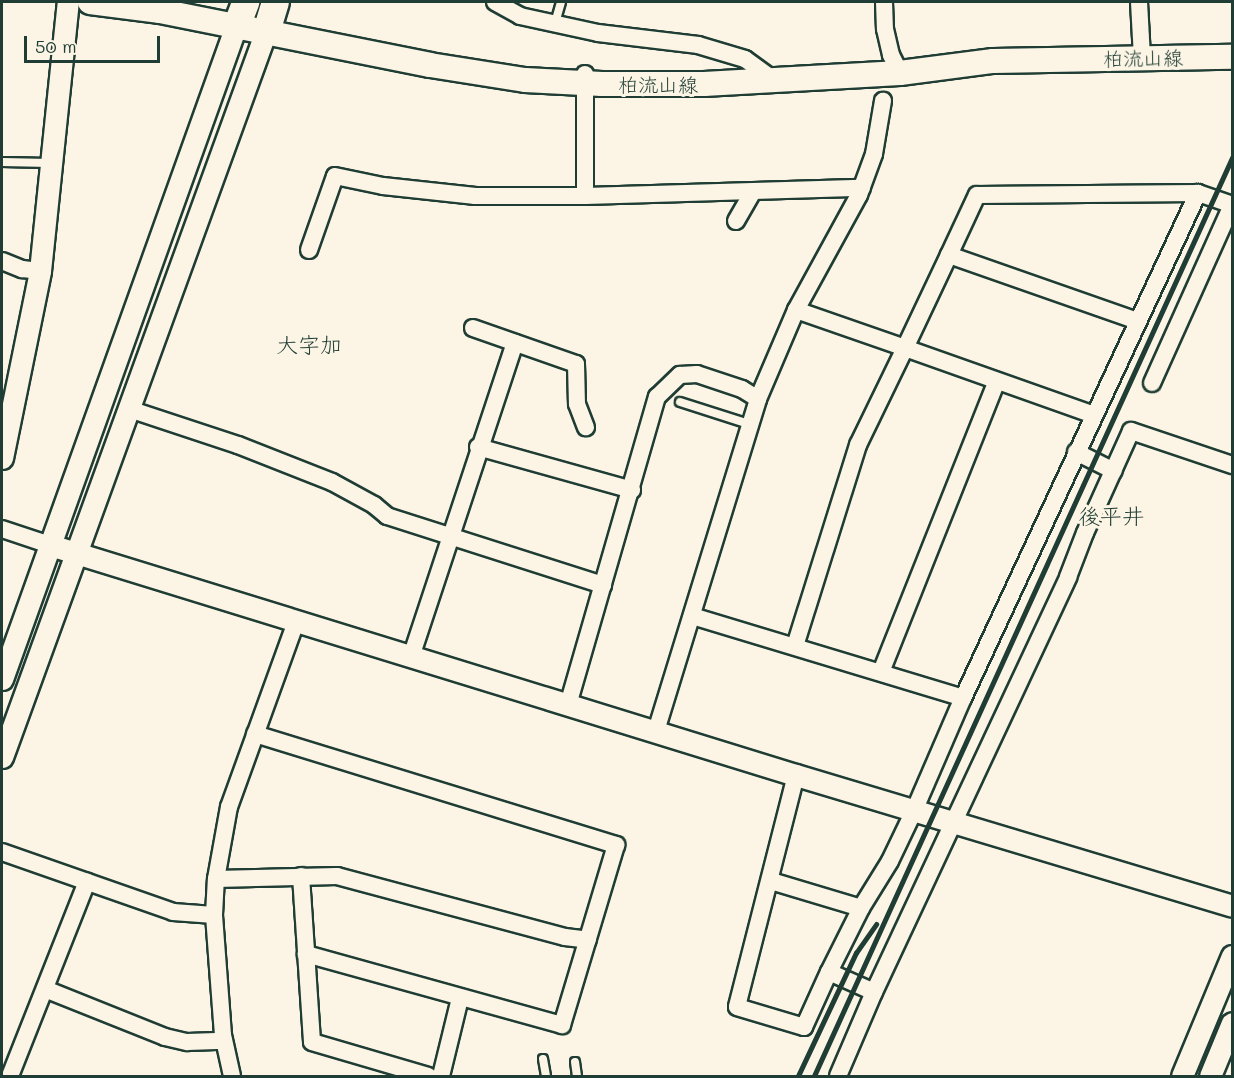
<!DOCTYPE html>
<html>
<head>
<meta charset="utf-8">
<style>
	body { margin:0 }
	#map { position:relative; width:1234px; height:1078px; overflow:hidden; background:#fcf5e5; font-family:Mali,"Klee One",sans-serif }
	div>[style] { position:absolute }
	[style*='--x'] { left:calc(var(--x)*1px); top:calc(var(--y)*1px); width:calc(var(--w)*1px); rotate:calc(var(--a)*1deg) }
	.roads { filter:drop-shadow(2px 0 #1f3d34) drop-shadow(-2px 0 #1f3d34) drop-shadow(0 2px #1f3d34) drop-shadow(0 -2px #1f3d34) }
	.service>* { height:8px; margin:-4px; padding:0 4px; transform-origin:4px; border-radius:4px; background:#fcf5e5 }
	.minor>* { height:16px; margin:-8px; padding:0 8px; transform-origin:8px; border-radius:8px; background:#fcf5e5 }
	.tertiary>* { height:21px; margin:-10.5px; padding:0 10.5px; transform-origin:10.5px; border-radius:10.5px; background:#fcf5e5 }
	.secondary>* { height:24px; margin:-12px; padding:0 12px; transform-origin:12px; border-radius:12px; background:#fcf5e5 }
	.primary>* { height:27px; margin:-13.5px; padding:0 13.5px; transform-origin:13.5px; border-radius:13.5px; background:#fcf5e5 }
	.rail>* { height:4.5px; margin:-2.25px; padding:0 2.25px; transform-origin:2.25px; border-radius:2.25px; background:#1f3d34 }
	span { translate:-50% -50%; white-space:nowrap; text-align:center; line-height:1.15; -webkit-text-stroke:6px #fcf5e5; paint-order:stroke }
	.street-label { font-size:20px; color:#1f3d34 }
	.quarter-label { font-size:22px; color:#1f3d34 }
	.frame { position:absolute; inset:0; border:3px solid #1f3d34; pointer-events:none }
	.scale { position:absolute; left:24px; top:36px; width:136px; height:27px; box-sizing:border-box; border:3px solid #1f3d34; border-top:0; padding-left:8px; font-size:18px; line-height:21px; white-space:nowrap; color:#1f3d34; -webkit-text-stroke:4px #fcf5e5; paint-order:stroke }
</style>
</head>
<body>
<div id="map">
	<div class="roads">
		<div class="service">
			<i style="--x:555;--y:23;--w:22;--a:-74"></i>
			<i style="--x:2;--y:162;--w:48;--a:1.2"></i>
			<i style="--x:680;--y:402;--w:72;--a:17.7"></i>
			<i style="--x:543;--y:1059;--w:17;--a:80"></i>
			<i style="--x:575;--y:1062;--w:14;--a:82"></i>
		</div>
		<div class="minor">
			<i style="--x:495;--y:2;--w:29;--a:29"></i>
			<i style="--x:520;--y:16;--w:80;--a:12.3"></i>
			<i style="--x:598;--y:33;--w:101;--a:6.8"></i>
			<i style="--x:698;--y:45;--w:49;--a:16.6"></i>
			<i style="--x:745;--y:59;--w:34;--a:36"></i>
			<i style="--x:884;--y:2;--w:27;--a:88"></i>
			<i style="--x:885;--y:29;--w:27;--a:77"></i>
			<i style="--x:891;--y:55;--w:20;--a:63"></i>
			<i style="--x:1139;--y:2;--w:55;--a:86.9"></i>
			<i style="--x:585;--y:196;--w:277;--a:-1.7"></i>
			<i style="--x:736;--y:221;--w:34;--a:-60"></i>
			<i style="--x:309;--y:250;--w:78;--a:-70.6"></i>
			<i style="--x:335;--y:176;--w:49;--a:11.8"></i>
			<i style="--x:383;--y:186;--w:93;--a:6.2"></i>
			<i style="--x:475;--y:196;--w:110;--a:0"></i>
			<i style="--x:585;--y:196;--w:122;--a:-90"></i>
			<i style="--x:949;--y:255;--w:66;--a:-65"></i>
			<i style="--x:977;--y:195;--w:221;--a:-0.5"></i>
			<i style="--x:1198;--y:193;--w:36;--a:19"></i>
			<i style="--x:1232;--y:205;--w:195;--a:114.2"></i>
			<i style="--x:2;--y:261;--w:22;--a:22"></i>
			<i style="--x:22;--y:269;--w:18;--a:6"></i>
			<i style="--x:796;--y:310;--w:115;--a:19.2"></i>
			<i style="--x:905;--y:348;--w:103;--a:-64.7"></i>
			<i style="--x:949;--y:255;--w:199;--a:19.3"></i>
			<i style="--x:473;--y:328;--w:109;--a:19.3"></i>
			<i style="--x:576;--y:364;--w:40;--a:88.6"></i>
			<i style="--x:577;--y:404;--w:25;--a:69"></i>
			<i style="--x:129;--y:409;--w:115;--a:18.3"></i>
			<i style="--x:238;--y:445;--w:101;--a:21.5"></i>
			<i style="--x:332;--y:482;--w:48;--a:28.7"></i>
			<i style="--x:374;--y:505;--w:17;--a:40"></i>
			<i style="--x:387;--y:516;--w:227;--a:17.7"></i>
			<i style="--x:478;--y:447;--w:160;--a:15.6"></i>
			<i style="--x:1076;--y:452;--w:42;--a:26.6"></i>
			<i style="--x:2;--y:529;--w:51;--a:18.4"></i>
			<i style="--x:692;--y:616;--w:283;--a:16.8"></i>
			<i style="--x:795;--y:646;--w:211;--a:-72.6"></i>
			<i style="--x:858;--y:445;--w:108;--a:-64.1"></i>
			<i style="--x:905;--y:348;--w:201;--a:19.5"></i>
			<i style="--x:411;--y:657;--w:331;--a:-71.7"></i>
			<i style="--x:881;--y:672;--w:313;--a:-68.3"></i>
			<i style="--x:568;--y:705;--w:321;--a:-73.9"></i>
			<i style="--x:657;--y:397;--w:32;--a:-44"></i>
			<i style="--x:680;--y:375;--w:17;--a:-3"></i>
			<i style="--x:697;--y:374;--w:47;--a:18.4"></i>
			<i style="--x:742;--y:389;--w:19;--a:32"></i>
			<i style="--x:656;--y:731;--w:347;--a:-72.9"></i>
			<i style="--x:758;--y:399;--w:97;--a:-66.9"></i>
			<i style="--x:796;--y:310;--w:131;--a:-61.3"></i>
			<i style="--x:859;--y:195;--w:44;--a:-69.9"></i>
			<i style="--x:874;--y:154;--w:54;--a:-80.4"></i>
			<i style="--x:255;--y:734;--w:378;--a:17.1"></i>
			<i style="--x:616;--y:845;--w:188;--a:106.7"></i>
			<i style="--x:562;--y:1025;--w:266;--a:-164.5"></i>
			<i style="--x:796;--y:775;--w:239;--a:104.3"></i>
			<i style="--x:737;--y:1007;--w:70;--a:16.6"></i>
			<i style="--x:804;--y:1027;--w:60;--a:-65.6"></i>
			<i style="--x:829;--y:972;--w:72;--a:-63.4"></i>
			<i style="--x:861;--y:908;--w:55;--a:-58.3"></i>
			<i style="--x:890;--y:861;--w:55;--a:-64.4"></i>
			<i style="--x:914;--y:811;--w:123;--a:-66.6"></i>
			<i style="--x:963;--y:698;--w:557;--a:-65.05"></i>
			<i style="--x:2;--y:852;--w:181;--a:19.3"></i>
			<i style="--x:173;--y:912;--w:41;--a:4.2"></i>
			<i style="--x:301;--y:876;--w:166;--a:86.2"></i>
			<i style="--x:312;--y:1042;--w:121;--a:16.3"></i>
			<i style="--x:216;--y:879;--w:73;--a:-79.8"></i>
			<i style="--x:229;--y:807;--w:197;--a:-70.1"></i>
			<i style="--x:771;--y:881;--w:94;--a:16.7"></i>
			<i style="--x:829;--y:972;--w:49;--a:24"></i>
			<i style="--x:45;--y:989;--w:129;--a:21.8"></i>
			<i style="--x:165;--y:1037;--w:23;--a:13"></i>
			<i style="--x:187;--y:1042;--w:37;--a:-2"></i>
			<i style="--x:10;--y:1076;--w:209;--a:-68.4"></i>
			<i style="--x:232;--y:1076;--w:42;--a:-102.4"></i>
			<i style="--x:223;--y:1035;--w:120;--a:-94.3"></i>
			<i style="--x:214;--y:915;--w:36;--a:-87"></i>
			<i style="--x:216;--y:879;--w:121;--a:-1.4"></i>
			<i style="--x:337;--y:876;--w:236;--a:15"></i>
			<i style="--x:565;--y:937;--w:23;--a:7"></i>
			<i style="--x:441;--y:1076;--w:80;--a:-76.3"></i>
			<i style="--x:838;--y:1076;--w:91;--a:-66.8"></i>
			<i style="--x:874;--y:992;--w:458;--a:-64.9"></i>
			<i style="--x:1068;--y:577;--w:47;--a:-68.9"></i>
			<i style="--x:1085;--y:533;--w:112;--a:-65.7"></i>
			<i style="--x:1131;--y:431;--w:107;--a:18.6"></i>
		</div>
		<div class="tertiary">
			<i style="--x:2;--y:458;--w:191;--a:-78.5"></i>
			<i style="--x:40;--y:271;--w:270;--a:-84.1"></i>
			<i style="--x:50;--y:545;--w:781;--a:17.14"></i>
			<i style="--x:796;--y:775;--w:455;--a:16.7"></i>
			<i style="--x:2;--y:679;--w:694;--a:-70.29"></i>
			<i style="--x:2;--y:757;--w:773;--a:-70.02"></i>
			<i style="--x:1182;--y:1076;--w:130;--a:-67.4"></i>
			<i style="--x:1210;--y:1076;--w:57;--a:-67.5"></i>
		</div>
		<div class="secondary">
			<i style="--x:90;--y:2;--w:71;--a:7.3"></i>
			<i style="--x:160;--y:11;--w:275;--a:11.3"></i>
			<i style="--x:430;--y:65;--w:96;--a:9"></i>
			<i style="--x:525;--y:80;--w:77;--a:3"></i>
			<i style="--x:602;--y:84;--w:102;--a:0"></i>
			<i style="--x:704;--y:84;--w:196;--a:-3.2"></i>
			<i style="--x:900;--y:73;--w:94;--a:-7.4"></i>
			<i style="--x:993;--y:61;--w:239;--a:-1"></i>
		</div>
		<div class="primary">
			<i style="--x:236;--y:26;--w:26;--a:-69"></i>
			<i style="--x:266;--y:31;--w:30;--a:-73"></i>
		</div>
	</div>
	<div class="rail">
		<i style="--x:798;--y:1076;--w:136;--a:-64.8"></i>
		<i style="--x:856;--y:953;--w:35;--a:-55"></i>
		<i style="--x:814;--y:1076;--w:1009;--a:-65.52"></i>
	</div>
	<div class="street-label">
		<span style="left:1143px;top:58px;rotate:-1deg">柏流山線</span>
		<span style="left:658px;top:84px">柏流山線</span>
	</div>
	<div class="quarter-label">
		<span style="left:309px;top:345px">大字加</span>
		<span style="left:1111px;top:516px">後平井</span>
	</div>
	<div class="frame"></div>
	<div class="scale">50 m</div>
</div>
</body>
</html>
